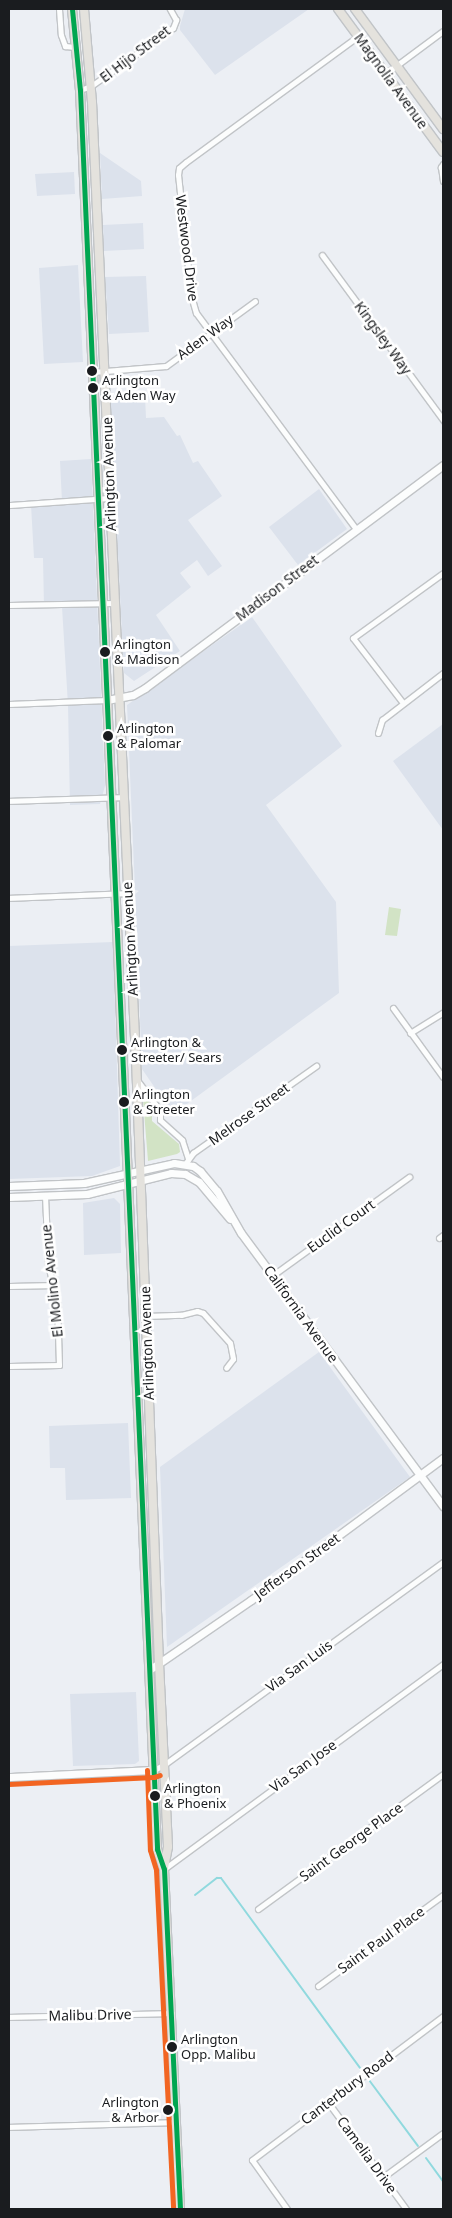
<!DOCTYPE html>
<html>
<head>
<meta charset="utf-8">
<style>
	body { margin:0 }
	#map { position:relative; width:452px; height:2218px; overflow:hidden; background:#eceff4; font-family:"Noto Sans",sans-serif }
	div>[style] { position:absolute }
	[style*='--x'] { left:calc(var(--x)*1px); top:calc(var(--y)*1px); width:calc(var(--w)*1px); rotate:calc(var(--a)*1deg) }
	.built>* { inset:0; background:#dce2ec }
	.green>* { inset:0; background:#d2e3c5 }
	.stream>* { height:2px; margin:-1px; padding:0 1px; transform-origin:1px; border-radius:1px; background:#90d9de }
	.roads { filter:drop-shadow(1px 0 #c1c4c7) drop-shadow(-1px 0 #c1c4c7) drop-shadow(0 1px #c1c4c7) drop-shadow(0 -1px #c1c4c7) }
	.street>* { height:5px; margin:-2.5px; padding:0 2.5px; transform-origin:2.5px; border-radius:2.5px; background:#fcfdfd }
	.secondary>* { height:7px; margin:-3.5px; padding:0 3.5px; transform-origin:3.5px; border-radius:3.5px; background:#fcfdfd }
	.primary>* { height:8px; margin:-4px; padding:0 4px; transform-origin:4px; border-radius:4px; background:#e4e2dd }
	.bus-1>* { height:5px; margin:-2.5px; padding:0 2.5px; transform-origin:2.5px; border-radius:2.5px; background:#00a651 }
	.bus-2>* { height:5px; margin:-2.5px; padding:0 2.5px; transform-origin:2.5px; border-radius:2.5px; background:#f26522 }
	.dots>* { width:14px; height:14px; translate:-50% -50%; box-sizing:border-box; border:2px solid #fff; border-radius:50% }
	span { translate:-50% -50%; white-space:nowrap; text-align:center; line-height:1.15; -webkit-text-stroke:5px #fff; paint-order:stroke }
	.bus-label { font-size:13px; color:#1a1c1f }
	.left { translate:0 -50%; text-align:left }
	.right { translate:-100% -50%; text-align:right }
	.street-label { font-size:14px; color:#1a1c1f }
	.frame { position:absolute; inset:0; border:10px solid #1a1c1f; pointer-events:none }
</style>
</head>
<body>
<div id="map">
	<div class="built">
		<i style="clip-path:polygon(185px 9px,309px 9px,215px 75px,180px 30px,180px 26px)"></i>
		<i style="clip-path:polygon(100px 153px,141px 181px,142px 196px,102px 199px)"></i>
		<i style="clip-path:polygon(74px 172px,75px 194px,37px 196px,35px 174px)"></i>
		<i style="clip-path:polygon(143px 223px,144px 249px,104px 251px,103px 225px)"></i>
		<i style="clip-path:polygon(78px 265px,83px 362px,44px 364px,39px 268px)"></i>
		<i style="clip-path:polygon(146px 276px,149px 332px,109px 334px,105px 277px)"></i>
		<i style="clip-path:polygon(145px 396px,146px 418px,164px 417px,177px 436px,180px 435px,193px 463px,198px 461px,222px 496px,188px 520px,222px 566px,208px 576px,197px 560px,180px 573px,191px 587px,156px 615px,180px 651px,134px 681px,124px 673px,110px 397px)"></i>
		<i style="clip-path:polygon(91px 459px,105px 786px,100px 804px,70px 805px,68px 705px,62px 607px,44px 607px,43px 558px,34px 558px,31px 505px,62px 502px,60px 461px)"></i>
		<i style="clip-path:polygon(319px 489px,347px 529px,298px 565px,269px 527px)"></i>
		<i style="clip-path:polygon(252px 617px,342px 746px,266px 805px,336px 902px,339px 993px,173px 1114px,142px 1069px,135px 894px,139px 891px,135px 890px,127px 705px)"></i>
		<i style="clip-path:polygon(443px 724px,443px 830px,393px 761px)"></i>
		<i style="clip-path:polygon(113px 942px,120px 1166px,92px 1176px,9px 1179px,9px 946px)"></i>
		<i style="clip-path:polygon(114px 1198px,120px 1204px,121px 1253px,84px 1255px,83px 1203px)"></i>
		<i style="clip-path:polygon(319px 1352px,410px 1477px,167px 1647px,160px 1467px)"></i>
		<i style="clip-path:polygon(128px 1423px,131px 1498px,66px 1500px,65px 1468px,50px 1468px,49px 1426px)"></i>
		<i style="clip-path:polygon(136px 1692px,139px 1761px,135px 1764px,73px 1766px,70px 1694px)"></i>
	</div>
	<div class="green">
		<i style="clip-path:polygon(389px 907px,401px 909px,397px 936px,385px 935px)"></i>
		<i style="clip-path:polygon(142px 1087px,158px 1110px,152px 1116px,152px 1121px,179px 1144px,180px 1152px,177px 1154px,148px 1161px)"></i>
	</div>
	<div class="stream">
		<i style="--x:195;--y:1895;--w:28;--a:-38"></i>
		<i style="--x:217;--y:1878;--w:4;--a:0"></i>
		<i style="--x:221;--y:1878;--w:235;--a:53.8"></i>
		<i style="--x:369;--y:2080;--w:82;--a:53.4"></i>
		<i style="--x:426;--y:2158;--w:29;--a:54"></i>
	</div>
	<div class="roads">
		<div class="street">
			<i style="--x:59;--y:9;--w:26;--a:86"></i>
			<i style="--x:61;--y:35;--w:12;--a:70"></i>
			<i style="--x:65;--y:46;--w:10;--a:6"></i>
			<i style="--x:385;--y:74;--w:72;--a:-36.6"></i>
			<i style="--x:80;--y:90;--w:12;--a:-20"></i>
			<i style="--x:91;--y:86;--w:100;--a:-35.3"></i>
			<i style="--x:173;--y:28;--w:9;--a:-69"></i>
			<i style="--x:176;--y:20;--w:13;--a:-119"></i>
			<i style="--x:443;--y:164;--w:4;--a:124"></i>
			<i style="--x:441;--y:167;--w:14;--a:82"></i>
			<i style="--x:322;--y:255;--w:205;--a:53.7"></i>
			<i style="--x:93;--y:372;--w:73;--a:-4.7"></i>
			<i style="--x:166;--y:366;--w:110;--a:-36.1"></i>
			<i style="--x:9;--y:505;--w:101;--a:-4"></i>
			<i style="--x:356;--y:529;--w:269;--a:-126.5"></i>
			<i style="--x:196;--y:313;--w:18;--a:-106"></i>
			<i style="--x:191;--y:296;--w:122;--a:-96.1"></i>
			<i style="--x:178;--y:175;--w:7;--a:-82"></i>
			<i style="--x:179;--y:168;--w:9;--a:-41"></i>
			<i style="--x:186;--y:162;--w:213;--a:-36.2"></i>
			<i style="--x:9;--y:605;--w:105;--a:-1.1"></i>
			<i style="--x:403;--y:703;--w:82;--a:-127.6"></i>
			<i style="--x:353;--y:638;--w:111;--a:-35.8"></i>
			<i style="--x:9;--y:704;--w:98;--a:-2.3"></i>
			<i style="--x:378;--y:733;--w:14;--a:-73"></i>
			<i style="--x:382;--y:720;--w:77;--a:-37.6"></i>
			<i style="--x:9;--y:801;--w:115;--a:-2"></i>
			<i style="--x:9;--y:898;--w:118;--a:-2.4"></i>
			<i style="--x:393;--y:1008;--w:85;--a:54.1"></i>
			<i style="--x:410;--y:1033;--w:39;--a:-32"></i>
			<i style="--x:137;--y:1080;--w:39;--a:53"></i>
			<i style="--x:160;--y:1111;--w:9;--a:90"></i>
			<i style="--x:160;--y:1120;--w:30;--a:42"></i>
			<i style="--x:182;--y:1140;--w:20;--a:72"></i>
			<i style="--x:185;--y:1164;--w:14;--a:-54"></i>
			<i style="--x:193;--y:1153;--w:151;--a:-35.3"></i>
			<i style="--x:439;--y:1238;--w:5;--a:-37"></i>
			<i style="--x:273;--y:1275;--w:168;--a:-35.8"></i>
			<i style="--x:9;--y:1286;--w:46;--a:-1.2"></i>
			<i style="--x:146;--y:1316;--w:35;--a:-2"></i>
			<i style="--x:181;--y:1315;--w:16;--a:-14"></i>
			<i style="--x:197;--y:1311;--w:6;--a:18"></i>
			<i style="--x:203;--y:1313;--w:40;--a:48"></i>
			<i style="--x:230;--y:1343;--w:16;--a:79"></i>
			<i style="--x:233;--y:1359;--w:11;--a:128"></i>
			<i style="--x:9;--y:1366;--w:50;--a:-1.1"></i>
			<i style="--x:59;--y:1365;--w:64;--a:-91.8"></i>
			<i style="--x:57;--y:1301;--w:38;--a:-104"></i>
			<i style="--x:48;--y:1264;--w:68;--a:-92.5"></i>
			<i style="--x:154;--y:1770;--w:13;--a:-29"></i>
			<i style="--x:165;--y:1764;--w:344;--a:-36"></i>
			<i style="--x:164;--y:1869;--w:346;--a:-36.3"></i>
			<i style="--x:258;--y:1909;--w:229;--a:-36.1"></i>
			<i style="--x:318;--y:1986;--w:155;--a:-36.1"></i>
			<i style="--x:9;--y:2017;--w:163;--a:-1.4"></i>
			<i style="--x:327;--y:2101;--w:134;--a:53.8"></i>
			<i style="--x:9;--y:2127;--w:167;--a:-1.7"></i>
			<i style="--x:383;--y:2177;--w:74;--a:-36.3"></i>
			<i style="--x:287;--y:2209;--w:60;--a:-125.5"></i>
			<i style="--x:252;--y:2160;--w:239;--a:-37"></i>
		</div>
		<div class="secondary">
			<i style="--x:107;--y:700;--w:26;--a:-11"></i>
			<i style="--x:133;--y:695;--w:14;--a:-30"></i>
			<i style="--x:145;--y:688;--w:372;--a:-36.8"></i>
			<i style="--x:9;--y:1186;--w:75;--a:-2.3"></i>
			<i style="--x:84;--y:1183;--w:92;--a:-12.5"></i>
			<i style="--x:174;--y:1163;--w:19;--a:9"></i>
			<i style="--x:193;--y:1166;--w:9;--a:36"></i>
			<i style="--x:200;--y:1171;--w:26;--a:50"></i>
			<i style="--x:217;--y:1191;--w:48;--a:60.3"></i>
			<i style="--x:241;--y:1233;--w:340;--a:53.5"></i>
			<i style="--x:9;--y:1197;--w:78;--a:-2.2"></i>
			<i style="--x:87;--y:1194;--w:87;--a:-14"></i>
			<i style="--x:171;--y:1173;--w:14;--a:4"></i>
			<i style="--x:185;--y:1174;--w:16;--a:30"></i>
			<i style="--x:199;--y:1182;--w:48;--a:50"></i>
			<i style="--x:149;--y:1670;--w:124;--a:-34.5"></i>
			<i style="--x:251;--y:1600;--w:239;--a:-36.5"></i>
			<i style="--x:9;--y:1777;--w:145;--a:-2.8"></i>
		</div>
		<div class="primary">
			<i style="--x:72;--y:9;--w:81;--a:84.4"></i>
			<i style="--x:80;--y:90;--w:282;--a:87.4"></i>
			<i style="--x:93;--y:372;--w:1478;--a:87.52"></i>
			<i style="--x:157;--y:1849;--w:21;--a:71"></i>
			<i style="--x:164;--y:1869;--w:340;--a:87.3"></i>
			<i style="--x:84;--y:9;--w:93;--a:85.1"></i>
			<i style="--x:92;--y:102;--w:958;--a:87.37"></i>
			<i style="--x:136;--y:1059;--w:604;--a:87.82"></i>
			<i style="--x:159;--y:1663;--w:184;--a:87.2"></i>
			<i style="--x:168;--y:1847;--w:20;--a:101"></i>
			<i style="--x:338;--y:9;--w:177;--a:53.7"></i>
			<i style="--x:355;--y:9;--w:149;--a:53.7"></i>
		</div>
	</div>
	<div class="bus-1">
		<i style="--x:72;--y:9;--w:81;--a:84.4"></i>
		<i style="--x:80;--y:90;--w:1761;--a:87.49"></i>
		<i style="--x:157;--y:1849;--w:21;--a:71"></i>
		<i style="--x:164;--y:1869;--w:340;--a:87.3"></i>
	</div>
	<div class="bus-2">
		<i style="--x:147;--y:1770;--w:80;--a:87.9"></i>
		<i style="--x:150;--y:1850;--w:21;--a:73"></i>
		<i style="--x:156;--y:1870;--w:339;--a:87.1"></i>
		<i style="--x:9;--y:1784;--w:145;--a:-2.8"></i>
		<i style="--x:154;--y:1777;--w:6;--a:-18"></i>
	</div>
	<div class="dots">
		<i style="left:92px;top:371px;background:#1a1c1f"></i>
		<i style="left:93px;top:388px;background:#1a1c1f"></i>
		<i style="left:105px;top:652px;background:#1a1c1f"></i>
		<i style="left:108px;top:736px;background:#1a1c1f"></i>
		<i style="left:122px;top:1050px;background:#1a1c1f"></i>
		<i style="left:124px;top:1102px;background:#1a1c1f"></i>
		<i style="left:155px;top:1796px;background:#1a1c1f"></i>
		<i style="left:172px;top:2047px;background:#1a1c1f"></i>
		<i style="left:168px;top:2110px;background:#1a1c1f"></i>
	</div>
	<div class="bus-label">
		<span class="left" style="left:102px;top:388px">Arlington<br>&amp; Aden Way</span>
		<span class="left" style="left:114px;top:652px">Arlington<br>&amp; Madison</span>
		<span class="left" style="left:117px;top:736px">Arlington<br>&amp; Palomar</span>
		<span class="left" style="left:131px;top:1050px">Arlington &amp;<br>Streeter/ Sears</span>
		<span class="left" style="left:133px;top:1102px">Arlington<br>&amp; Streeter</span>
		<span class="left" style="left:164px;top:1796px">Arlington<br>&amp; Phoenix</span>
		<span class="left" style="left:181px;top:2047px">Arlington<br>Opp. Malibu</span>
		<span class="right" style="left:159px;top:2110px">Arlington<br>&amp; Arbor</span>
	</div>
	<div class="street-label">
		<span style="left:135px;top:54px;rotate:-37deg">El Hijo Street</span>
		<span style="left:391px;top:81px;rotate:54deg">Magnolia Avenue</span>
		<span style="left:187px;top:248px;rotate:83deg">Westwood Drive</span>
		<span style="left:205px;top:337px;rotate:-36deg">Aden Way</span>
		<span style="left:383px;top:338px;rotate:54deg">Kingsley Way</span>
		<span style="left:109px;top:474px;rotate:-92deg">Arlington Avenue</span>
		<span style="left:277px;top:588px;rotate:-37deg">Madison Street</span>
		<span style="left:130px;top:939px;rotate:-93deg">Arlington Avenue</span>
		<span style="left:249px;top:1114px;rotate:-36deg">Melrose Street</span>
		<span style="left:341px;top:1226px;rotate:-36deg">Euclid Court</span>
		<span style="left:52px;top:1281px;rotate:-96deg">El Molino Avenue</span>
		<span style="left:301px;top:1314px;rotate:54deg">California Avenue</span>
		<span style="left:147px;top:1343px;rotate:-92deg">Arlington Avenue</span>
		<span style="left:297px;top:1566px;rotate:-36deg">Jefferson Street</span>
		<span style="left:299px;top:1666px;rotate:-36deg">Via San Luis</span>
		<span style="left:303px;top:1766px;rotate:-36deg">Via San Jose</span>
		<span style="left:351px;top:1842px;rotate:-36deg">Saint George Place</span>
		<span style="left:381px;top:1940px;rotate:-36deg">Saint Paul Place</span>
		<span style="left:90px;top:2015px;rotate:-1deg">Malibu Drive</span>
		<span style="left:347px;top:2088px;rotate:-37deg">Canterbury Road</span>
		<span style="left:367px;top:2155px;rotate:54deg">Camelia Drive</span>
	</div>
	<div class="frame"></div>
</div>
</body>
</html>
